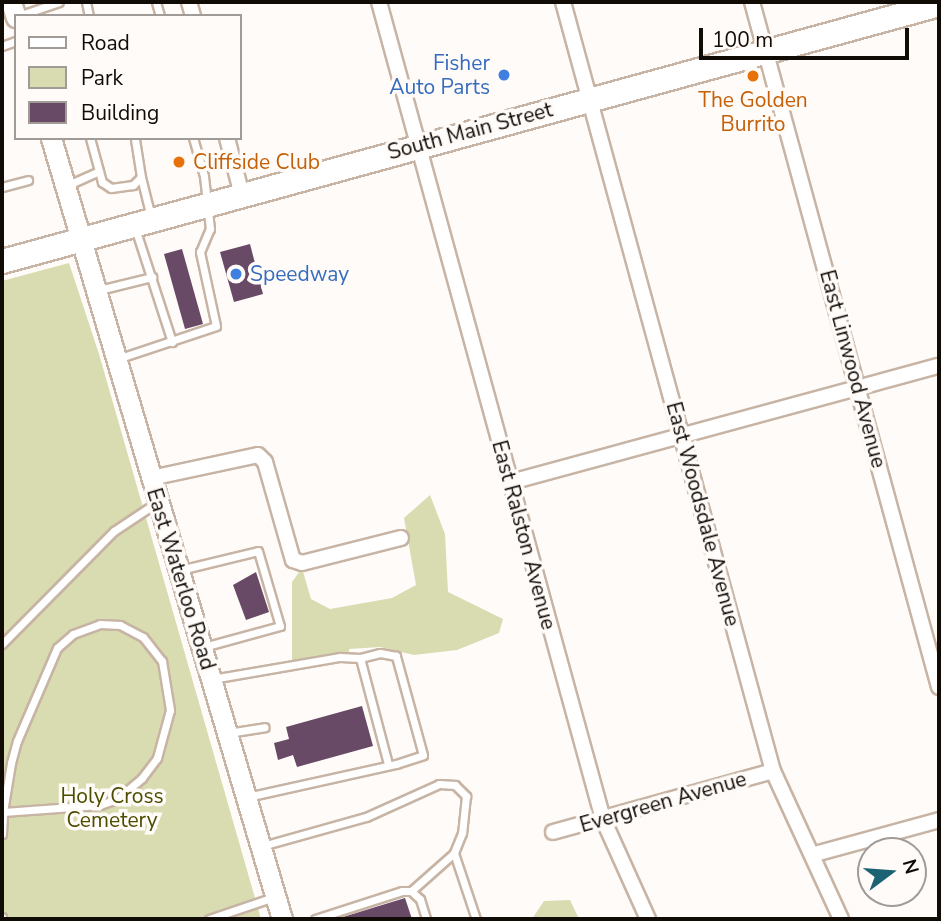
<!DOCTYPE html>
<html>
<head>
<meta charset="utf-8">
<style>
	body { margin:0 }
	#map { position:relative; width:941px; height:921px; overflow:hidden; background:#fffbf8; font-family:"Nunito Sans",sans-serif }
	div>[style] { position:absolute }
	[style*='--x'] { left:calc(var(--x)*1px); top:calc(var(--y)*1px); width:calc(var(--w)*1px); rotate:calc(var(--a)*1deg) }
	.green>* { inset:0; background:#d9dcb0 }
	.building>* { inset:0; background:#694a66 }
	.roads { filter:drop-shadow(2px 0 #c7b4a4) drop-shadow(-2px 0 #c7b4a4) drop-shadow(0 2px #c7b4a4) drop-shadow(0 -2px #c7b4a4) }
	.lane>* { height:7px; margin:-3.5px; padding:0 3.5px; transform-origin:3.5px; border-radius:3.5px; background:#fff }
	.street>* { height:14px; margin:-7px; padding:0 7px; transform-origin:7px; border-radius:7px; background:#fff }
	.secondary>* { height:19px; margin:-9.5px; padding:0 9.5px; transform-origin:9.5px; border-radius:9.5px; background:#fff }
	.primary>* { height:23px; margin:-11.5px; padding:0 11.5px; transform-origin:11.5px; border-radius:11.5px; background:#fff }
	.dots>* { width:19px; height:19px; translate:-50% -50%; box-sizing:border-box; border:4px solid #fffbf8; border-radius:50% }
	span { translate:-50% -50%; white-space:nowrap; text-align:center; line-height:1.15; -webkit-text-stroke:7px #fffbf8; paint-order:stroke }
	.shop-label { font-size:21px; color:#366cbe }
	.right { translate:-100% -50%; text-align:right }
	.left { translate:0 -50%; text-align:left }
	.food-label { font-size:21px; color:#c56008 }
	.street-label { font-size:21px; color:#110b06 }
	.park-label { font-size:21px; color:#4d4d01 }
	.frame { position:absolute; inset:0; border:4px solid #110b06; pointer-events:none }
	.legend { position:absolute; left:14px; top:14px; width:228px; height:126px; box-sizing:border-box; background:#fffbf8; border:2px solid #a09b97; margin:0; padding:9px 12px; list-style:none; font-size:21px; color:#110b06 }
	.legend li { display:flex; align-items:center; gap:14px; height:35px }
	.legend b { width:35px; border:2px solid #a09b97 }
	.north { position:absolute; left:857px; top:837px; width:70px; height:70px; box-sizing:border-box; background:#fffbf8; border:2px solid #a09b97; border-radius:50%; rotate:74deg; font-size:19px; font-weight:700; line-height:28px; text-align:center; color:#110b06 }
	.north::after { content:''; display:block; margin:auto; width:24px; height:32px; background:#1b6272; clip-path:polygon(50% 0,100% 100%,50% 72%,0 100%) }
	.scale { position:absolute; left:699px; top:28px; width:210px; height:32px; box-sizing:border-box; border:4px solid #110b06; border-top:0; padding-left:9px; font-size:21px; line-height:24px; white-space:nowrap; color:#110b06; -webkit-text-stroke:5px #fffbf8; paint-order:stroke }
</style>
</head>
<body>
<div id="map">
	<div class="green">
		<i style="clip-path:polygon(69px 263px,99px 354px,261px 919px,2px 919px,2px 281px)"></i>
		<i style="clip-path:polygon(430px 495px,445px 534px,448px 592px,503px 619px,499px 633px,457px 650px,414px 655px,380px 647px,349px 649px,349px 656px,292px 664px,292px 582px,302px 568px,311px 599px,330px 609px,392px 598px,416px 585px,404px 518px)"></i>
		<i style="clip-path:polygon(570px 900px,579px 919px,532px 919px,544px 901px)"></i>
	</div>
	<div class="building">
		<i style="clip-path:polygon(250px 244px,263px 294px,234px 302px,220px 252px)"></i>
		<i style="clip-path:polygon(182px 249px,203px 324px,185px 329px,164px 254px)"></i>
		<i style="clip-path:polygon(256px 572px,269px 612px,246px 620px,233px 585px)"></i>
		<i style="clip-path:polygon(362px 706px,373px 746px,297px 767px,293px 755px,278px 760px,274px 743px,289px 739px,286px 727px)"></i>
		<i style="clip-path:polygon(405px 898px,412px 919px,344px 919px,343px 917px)"></i>
	</div>
	<div class="roads">
		<div class="lane">
			<i style="--x:86;--y:2;--w:14;--a:78"></i>
			<i style="--x:156;--y:2;--w:15;--a:74"></i>
			<i style="--x:18;--y:16;--w:43;--a:-18.9"></i>
			<i style="--x:2;--y:46;--w:15;--a:-20"></i>
			<i style="--x:90;--y:138;--w:46;--a:74.7"></i>
			<i style="--x:102;--y:182;--w:11;--a:34"></i>
			<i style="--x:111;--y:188;--w:22;--a:-8"></i>
			<i style="--x:133;--y:185;--w:11;--a:-45"></i>
			<i style="--x:141;--y:177;--w:39;--a:-99"></i>
			<i style="--x:141;--y:177;--w:41;--a:76"></i>
			<i style="--x:68;--y:185;--w:34;--a:-24"></i>
			<i style="--x:2;--y:187;--w:27;--a:-15"></i>
			<i style="--x:135;--y:228;--w:120;--a:72"></i>
			<i style="--x:99;--y:290;--w:55;--a:-13.8"></i>
			<i style="--x:117;--y:359;--w:104;--a:-18.4"></i>
			<i style="--x:216;--y:326;--w:76;--a:-102.2"></i>
			<i style="--x:200;--y:252;--w:25;--a:-67"></i>
			<i style="--x:210;--y:229;--w:53;--a:-96.5"></i>
			<i style="--x:204;--y:176;--w:40;--a:-106"></i>
			<i style="--x:180;--y:570;--w:80;--a:-13.7"></i>
			<i style="--x:258;--y:551;--w:78;--a:73.7"></i>
			<i style="--x:280;--y:626;--w:79;--a:164.6"></i>
			<i style="--x:2;--y:644;--w:159;--a:-45.3"></i>
			<i style="--x:114;--y:531;--w:50;--a:-33.7"></i>
			<i style="--x:212;--y:679;--w:130;--a:-9.8"></i>
			<i style="--x:340;--y:657;--w:20;--a:3"></i>
			<i style="--x:228;--y:733;--w:37;--a:-9"></i>
			<i style="--x:247;--y:797;--w:153;--a:-12.5"></i>
			<i style="--x:396;--y:764;--w:28;--a:-18"></i>
			<i style="--x:423;--y:755;--w:103;--a:-105.3"></i>
			<i style="--x:396;--y:656;--w:16;--a:-169"></i>
			<i style="--x:380;--y:653;--w:21;--a:166"></i>
			<i style="--x:360;--y:658;--w:110;--a:75.2"></i>
			<i style="--x:2;--y:834;--w:22;--a:-87"></i>
			<i style="--x:3;--y:812;--w:50;--a:-80.7"></i>
			<i style="--x:11;--y:763;--w:23;--a:-75"></i>
			<i style="--x:17;--y:741;--w:101;--a:-66.7"></i>
			<i style="--x:57;--y:648;--w:21;--a:-41"></i>
			<i style="--x:73;--y:634;--w:29;--a:-20"></i>
			<i style="--x:100;--y:624;--w:20;--a:3"></i>
			<i style="--x:120;--y:625;--w:26;--a:28"></i>
			<i style="--x:143;--y:637;--w:31;--a:52"></i>
			<i style="--x:162;--y:661;--w:50;--a:80.7"></i>
			<i style="--x:170;--y:710;--w:50;--a:105.2"></i>
			<i style="--x:157;--y:758;--w:25;--a:127"></i>
			<i style="--x:142;--y:778;--w:33;--a:140"></i>
			<i style="--x:117;--y:799;--w:18;--a:161"></i>
			<i style="--x:100;--y:805;--w:97;--a:175.9"></i>
			<i style="--x:262;--y:846;--w:108;--a:-15.6"></i>
			<i style="--x:366;--y:817;--w:80;--a:-24.3"></i>
			<i style="--x:439;--y:784;--w:16;--a:4"></i>
			<i style="--x:455;--y:785;--w:16;--a:45"></i>
			<i style="--x:466;--y:796;--w:37;--a:96"></i>
			<i style="--x:462;--y:833;--w:22;--a:112"></i>
			<i style="--x:454;--y:853;--w:57;--a:138.5"></i>
			<i style="--x:454;--y:853;--w:70;--a:71.6"></i>
			<i style="--x:2;--y:917;--w:2;--a:90"></i>
			<i style="--x:209;--y:919;--w:69;--a:-18.7"></i>
			<i style="--x:315;--y:919;--w:91;--a:-17.8"></i>
			<i style="--x:402;--y:891;--w:9;--a:0"></i>
			<i style="--x:411;--y:891;--w:12;--a:42"></i>
			<i style="--x:420;--y:899;--w:21;--a:73"></i>
		</div>
		<div class="street">
			<i style="--x:189;--y:2;--w:15;--a:74"></i>
			<i style="--x:379;--y:2;--w:847;--a:74.67"></i>
			<i style="--x:603;--y:819;--w:110;--a:65.8"></i>
			<i style="--x:563;--y:2;--w:797;--a:74.73"></i>
			<i style="--x:773;--y:771;--w:163;--a:65.3"></i>
			<i style="--x:752;--y:2;--w:710;--a:74.73"></i>
			<i style="--x:227;--y:138;--w:59;--a:75.3"></i>
			<i style="--x:151;--y:478;--w:109;--a:-12.1"></i>
			<i style="--x:258;--y:455;--w:10;--a:45"></i>
			<i style="--x:265;--y:462;--w:102;--a:74.1"></i>
			<i style="--x:293;--y:560;--w:9;--a:18"></i>
			<i style="--x:302;--y:563;--w:102;--a:-14.2"></i>
			<i style="--x:511;--y:482;--w:443;--a:-15.2"></i>
			<i style="--x:553;--y:832;--w:228;--a:-15.5"></i>
			<i style="--x:815;--y:854;--w:129;--a:-15.3"></i>
		</div>
		<div class="secondary">
			<i style="--x:11;--y:2;--w:16;--a:72"></i>
			<i style="--x:51;--y:138;--w:814;--a:73.52"></i>
		</div>
		<div class="primary">
			<i style="--x:2;--y:261;--w:972;--a:-15.34"></i>
		</div>
	</div>
	<div class="dots">
		<i style="left:504px;top:75px;background:#3f7fe0"></i>
		<i style="left:753px;top:76px;background:#e8710a"></i>
		<i style="left:179px;top:162px;background:#e8710a"></i>
		<i style="left:236px;top:274px;background:#3f7fe0"></i>
	</div>
	<div class="shop-label">
		<span class="right" style="left:490px;top:75px">Fisher<br>Auto Parts</span>
		<span class="left" style="left:250px;top:274px">Speedway</span>
	</div>
	<div class="food-label">
		<span style="left:753px;top:112px">The Golden<br>Burrito</span>
		<span class="left" style="left:193px;top:162px">Cliffside Club</span>
	</div>
	<div class="street-label">
		<span style="left:470px;top:131px;rotate:-15deg">South Main Street</span>
		<span style="left:853px;top:369px;rotate:75deg">East Linwood Avenue</span>
		<span style="left:703px;top:514px;rotate:75deg">East Woodsdale Avenue</span>
		<span style="left:524px;top:535px;rotate:75deg">East Ralston Avenue</span>
		<span style="left:181px;top:579px;rotate:73deg">East Waterloo Road</span>
		<span style="left:663px;top:802px;rotate:-16deg">Evergreen Avenue</span>
	</div>
	<div class="park-label">
		<span style="left:112px;top:808px">Holy Cross<br>Cemetery</span>
	</div>
	<div class="frame"></div>
	<ul class="legend">
	<li><b style="height:9px;background:#fff"></b>Road</li>
	<li><b style="height:19px;background:#d9dcb0"></b>Park</li>
	<li><b style="height:19px;background:#694a66"></b>Building</li>
	</ul>
	<div class="north">N</div>
	<div class="scale">100 m</div>
</div>
</body>
</html>
